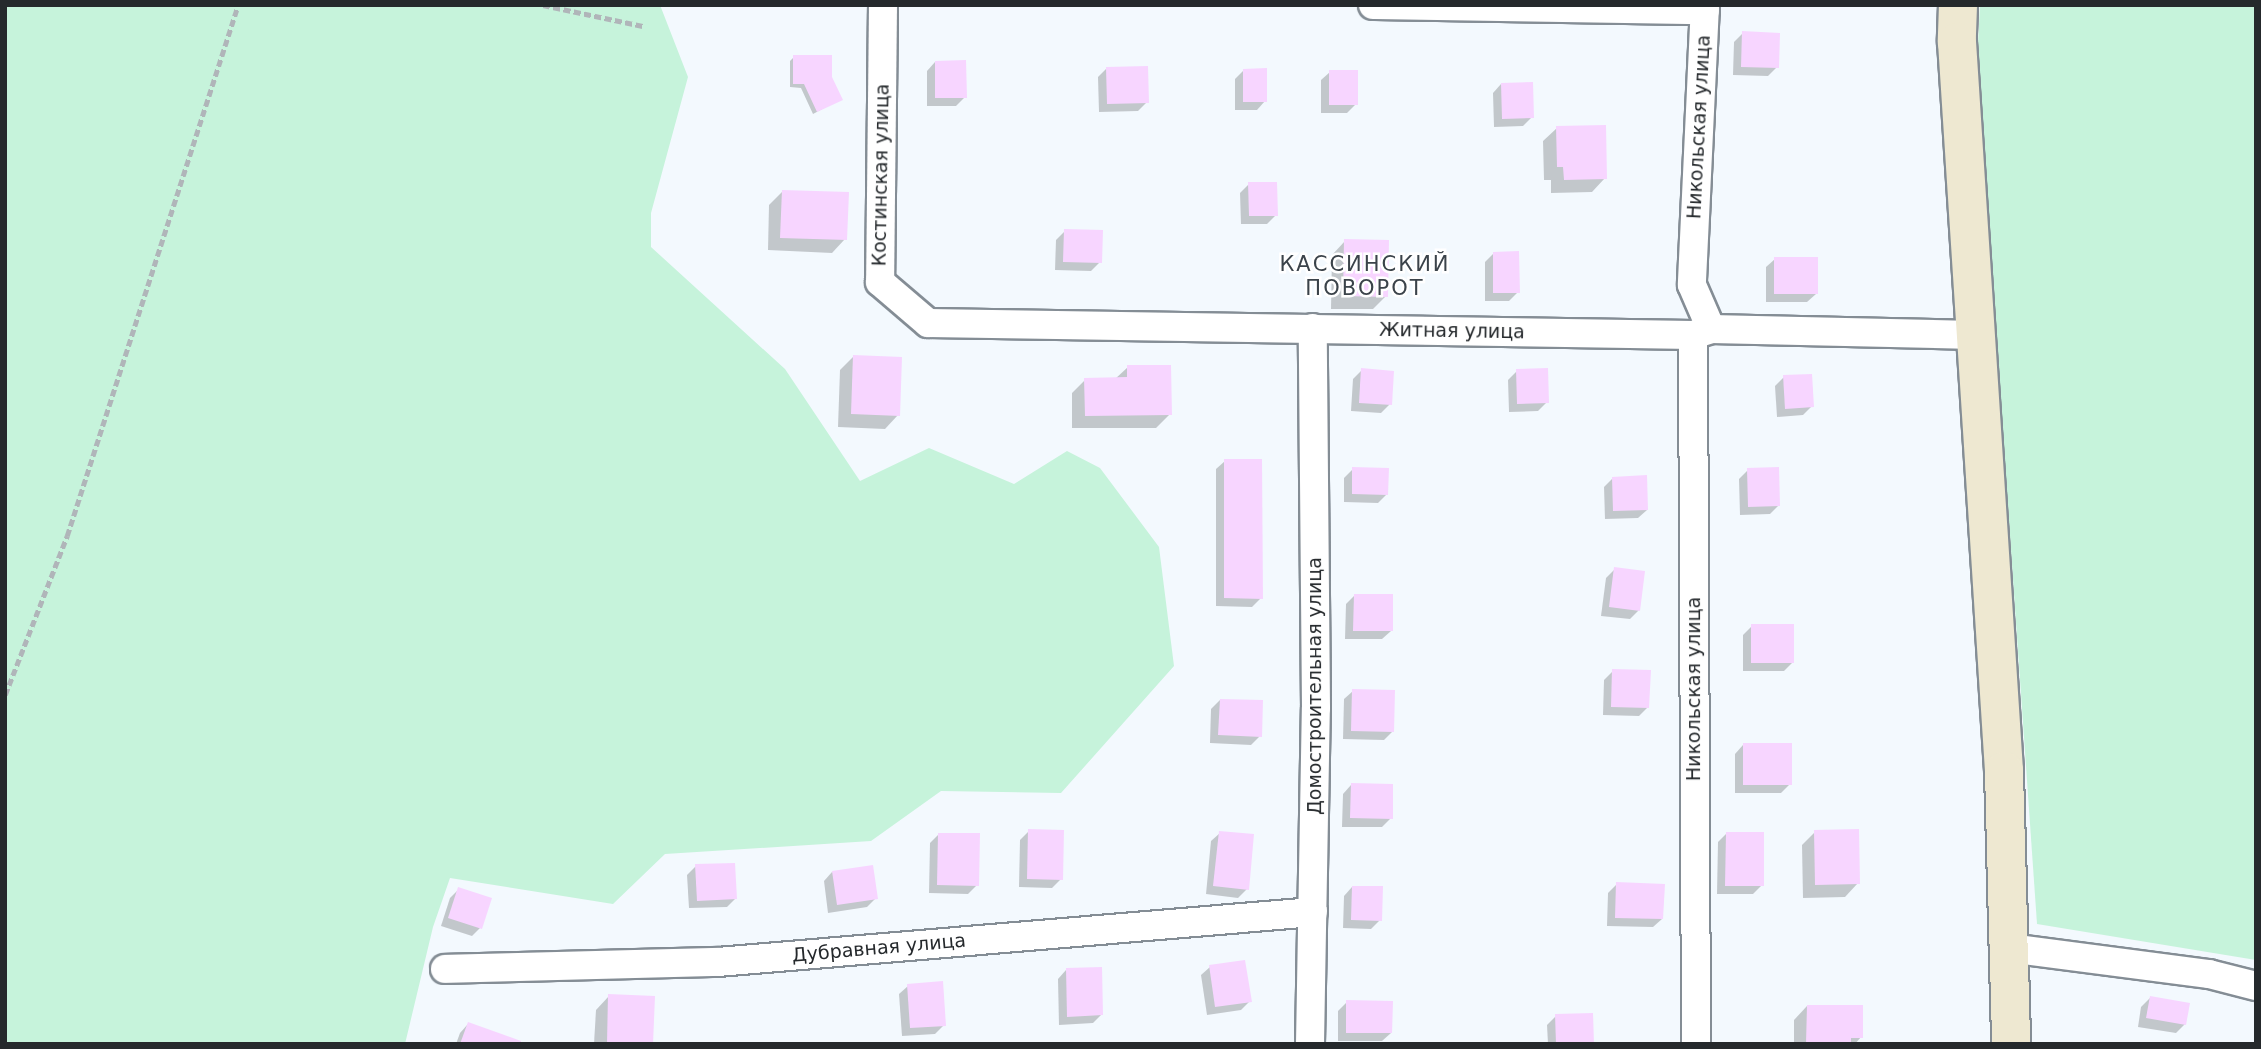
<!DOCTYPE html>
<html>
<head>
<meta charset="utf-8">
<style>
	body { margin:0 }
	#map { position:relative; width:2261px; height:1049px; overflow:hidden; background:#f3f9fe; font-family:"DejaVu Sans",sans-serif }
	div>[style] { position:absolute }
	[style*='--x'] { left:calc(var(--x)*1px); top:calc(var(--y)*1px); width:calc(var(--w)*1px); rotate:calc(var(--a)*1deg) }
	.green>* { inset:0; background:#c6f3db }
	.shadow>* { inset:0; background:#0003 }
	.building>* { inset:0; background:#f7d5ff }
	.path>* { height:4.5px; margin-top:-2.25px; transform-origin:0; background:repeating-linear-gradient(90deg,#b0b5b9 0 7px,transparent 0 10.5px) }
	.roads { filter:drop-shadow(2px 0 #848d95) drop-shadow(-2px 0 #848d95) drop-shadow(0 2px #848d95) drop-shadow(0 -2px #848d95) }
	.street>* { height:28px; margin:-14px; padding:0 14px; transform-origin:14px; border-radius:14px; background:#fff }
	.secondary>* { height:38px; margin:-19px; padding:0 19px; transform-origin:19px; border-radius:19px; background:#eee8d1 }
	span { translate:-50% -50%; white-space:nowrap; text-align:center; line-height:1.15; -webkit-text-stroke:5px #fff; paint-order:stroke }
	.street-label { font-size:19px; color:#25292c }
	.neighbourhood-label { font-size:21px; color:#3b434a; letter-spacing:2px }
	.frame { position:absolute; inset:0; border:7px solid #25292c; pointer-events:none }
</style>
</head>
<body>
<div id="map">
	<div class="green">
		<i style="clip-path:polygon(5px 5px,660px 5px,688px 77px,651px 213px,651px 247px,785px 369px,860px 481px,929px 448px,1014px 484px,1067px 451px,1100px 468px,1159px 547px,1174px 666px,1061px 793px,941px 791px,871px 841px,665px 854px,613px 904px,450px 878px,433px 927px,405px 1044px,5px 1044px)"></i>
		<i style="clip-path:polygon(1980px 5px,2256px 5px,2256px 960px,2037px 924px,1977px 62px)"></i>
	</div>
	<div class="shadow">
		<i style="clip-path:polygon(1743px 33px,1777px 67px,1768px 76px,1733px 75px,1734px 42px)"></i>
		<i style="clip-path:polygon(794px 57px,830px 77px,841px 99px,813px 114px,801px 88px,790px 87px,790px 61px)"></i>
		<i style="clip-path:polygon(935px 62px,965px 97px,956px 106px,927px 106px,927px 71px)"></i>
		<i style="clip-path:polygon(1107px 68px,1147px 102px,1138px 111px,1099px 112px,1098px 77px)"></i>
		<i style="clip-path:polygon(1244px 70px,1265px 101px,1257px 110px,1235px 110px,1235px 79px)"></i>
		<i style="clip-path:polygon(1330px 72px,1356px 104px,1347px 113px,1321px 113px,1321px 80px)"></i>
		<i style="clip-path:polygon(1501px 84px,1532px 117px,1523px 126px,1494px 127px,1493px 93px)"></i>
		<i style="clip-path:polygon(1557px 128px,1605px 178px,1592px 192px,1551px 193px,1551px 180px,1544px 180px,1543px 141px)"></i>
		<i style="clip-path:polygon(1249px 184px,1276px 215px,1267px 224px,1241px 224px,1240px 193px)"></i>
		<i style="clip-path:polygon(783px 191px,845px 239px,832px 253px,768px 250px,769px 205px)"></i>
		<i style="clip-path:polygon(1065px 231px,1100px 262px,1091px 271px,1055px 270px,1056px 240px)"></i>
		<i style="clip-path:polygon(1345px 241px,1386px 296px,1373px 309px,1331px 309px,1332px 255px)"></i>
		<i style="clip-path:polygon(1493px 254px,1518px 292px,1509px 301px,1485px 301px,1485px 262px)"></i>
		<i style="clip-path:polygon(1775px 259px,1816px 294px,1807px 302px,1766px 302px,1766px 267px)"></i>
		<i style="clip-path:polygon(853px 357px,898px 415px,885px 429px,838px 427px,840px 370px)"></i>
		<i style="clip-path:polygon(1128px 367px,1170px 414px,1156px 428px,1072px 428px,1072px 393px,1085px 380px,1115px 379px)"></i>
		<i style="clip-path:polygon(1362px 370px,1390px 404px,1381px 413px,1351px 411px,1353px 379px)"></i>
		<i style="clip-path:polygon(1517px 371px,1547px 402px,1538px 411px,1509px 412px,1508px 380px)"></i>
		<i style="clip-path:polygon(1784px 377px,1812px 406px,1803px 415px,1777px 417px,1775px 386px)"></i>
		<i style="clip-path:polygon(1225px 461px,1261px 598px,1252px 607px,1216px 606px,1216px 469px)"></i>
		<i style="clip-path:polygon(1353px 469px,1387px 494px,1378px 503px,1344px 502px,1344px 478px)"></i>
		<i style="clip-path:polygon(1748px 470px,1778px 506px,1770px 514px,1740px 515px,1739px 479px)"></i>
		<i style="clip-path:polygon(1613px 478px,1647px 510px,1638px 518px,1605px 519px,1604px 487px)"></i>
		<i style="clip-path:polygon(1615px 569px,1639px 610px,1630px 619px,1601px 616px,1606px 578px)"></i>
		<i style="clip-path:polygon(1355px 595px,1391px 631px,1382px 639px,1345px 639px,1346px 604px)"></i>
		<i style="clip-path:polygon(1752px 626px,1792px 663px,1784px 671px,1743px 671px,1743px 635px)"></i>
		<i style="clip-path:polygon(1613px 671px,1648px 707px,1639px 716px,1603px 715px,1604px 680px)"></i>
		<i style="clip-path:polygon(1353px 691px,1393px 731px,1384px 740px,1343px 739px,1344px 699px)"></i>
		<i style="clip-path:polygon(1220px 700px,1260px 736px,1251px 745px,1210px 743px,1211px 709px)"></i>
		<i style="clip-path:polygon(1743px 745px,1790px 784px,1781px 793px,1735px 793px,1735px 754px)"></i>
		<i style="clip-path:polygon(1351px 785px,1391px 818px,1382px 827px,1342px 827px,1343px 794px)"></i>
		<i style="clip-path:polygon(1029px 831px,1061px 879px,1052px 888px,1019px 887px,1020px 840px)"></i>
		<i style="clip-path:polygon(1815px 832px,1858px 883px,1845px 897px,1803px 898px,1802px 845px)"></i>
		<i style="clip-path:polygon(1220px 833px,1247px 889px,1238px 898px,1206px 894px,1211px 841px)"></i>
		<i style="clip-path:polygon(939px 834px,977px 885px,968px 894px,929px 893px,930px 843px)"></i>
		<i style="clip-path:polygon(1726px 834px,1762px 885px,1753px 894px,1717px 894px,1718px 842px)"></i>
		<i style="clip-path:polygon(696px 866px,736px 898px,727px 907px,689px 908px,687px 875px)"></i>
		<i style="clip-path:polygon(832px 872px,876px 898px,867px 907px,828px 913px,824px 881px)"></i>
		<i style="clip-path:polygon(1617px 884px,1662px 919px,1653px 927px,1607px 926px,1608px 893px)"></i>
		<i style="clip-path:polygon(1352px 887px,1380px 920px,1371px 929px,1343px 928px,1344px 896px)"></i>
		<i style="clip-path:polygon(459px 889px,480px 928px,472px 936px,441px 926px,450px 898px)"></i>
		<i style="clip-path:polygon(1210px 967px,1250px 1001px,1241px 1010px,1207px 1015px,1201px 975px)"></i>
		<i style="clip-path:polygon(1066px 970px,1101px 1015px,1093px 1023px,1059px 1025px,1058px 979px)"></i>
		<i style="clip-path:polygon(908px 986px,944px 1025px,935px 1034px,902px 1036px,899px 994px)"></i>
		<i style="clip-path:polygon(609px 996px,651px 1044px,594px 1044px,596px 1010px)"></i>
		<i style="clip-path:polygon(2150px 998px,2185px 1024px,2176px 1033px,2138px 1027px,2141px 1007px)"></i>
		<i style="clip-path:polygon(1347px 1002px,1391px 1033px,1382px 1041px,1338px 1041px,1338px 1011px)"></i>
		<i style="clip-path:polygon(1807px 1006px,1861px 1037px,1855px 1044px,1794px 1044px,1794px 1020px)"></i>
		<i style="clip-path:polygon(1556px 1016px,1592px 1044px,1548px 1044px,1547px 1025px)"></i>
		<i style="clip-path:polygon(468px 1024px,494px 1044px,456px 1044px,460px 1033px)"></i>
	</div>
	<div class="building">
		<i style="clip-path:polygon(1742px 31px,1780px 33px,1779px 68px,1741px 67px)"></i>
		<i style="clip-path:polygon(793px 55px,832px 55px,832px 77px,843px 100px,817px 112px,804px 84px,793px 84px)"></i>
		<i style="clip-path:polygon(966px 60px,967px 98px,935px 98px,935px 61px)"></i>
		<i style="clip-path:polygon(1148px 66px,1149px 103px,1107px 104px,1106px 67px)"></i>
		<i style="clip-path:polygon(1267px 68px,1267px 102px,1243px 102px,1243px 69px)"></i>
		<i style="clip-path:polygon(1329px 70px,1358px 70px,1358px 105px,1329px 105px)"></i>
		<i style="clip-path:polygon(1533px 82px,1534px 118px,1502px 119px,1501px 83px)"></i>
		<i style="clip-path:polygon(1606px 125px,1607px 179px,1564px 180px,1563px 167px,1557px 167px,1556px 126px)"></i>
		<i style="clip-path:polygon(1248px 182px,1277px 182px,1278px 216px,1249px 216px)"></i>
		<i style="clip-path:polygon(782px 190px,849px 192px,847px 240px,780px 238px)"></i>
		<i style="clip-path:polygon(1064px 229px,1103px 230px,1102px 263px,1063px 262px)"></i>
		<i style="clip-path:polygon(1344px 239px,1389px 240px,1388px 297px,1343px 296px)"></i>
		<i style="clip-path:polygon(1519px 251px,1520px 293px,1493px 293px,1493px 252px)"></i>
		<i style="clip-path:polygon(1774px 257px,1818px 257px,1818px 294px,1774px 294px)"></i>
		<i style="clip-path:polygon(853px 355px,902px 357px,900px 416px,851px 414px)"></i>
		<i style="clip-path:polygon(1127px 365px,1171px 365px,1172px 415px,1085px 416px,1084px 378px,1127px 377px)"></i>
		<i style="clip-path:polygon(1361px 368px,1394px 371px,1392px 405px,1359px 403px)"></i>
		<i style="clip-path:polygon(1548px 368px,1549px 403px,1517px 404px,1516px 369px)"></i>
		<i style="clip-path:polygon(1812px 374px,1814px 407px,1785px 409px,1783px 375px)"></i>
		<i style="clip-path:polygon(1224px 459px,1262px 459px,1263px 599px,1224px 598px)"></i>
		<i style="clip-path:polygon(1352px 467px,1389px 468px,1388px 495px,1352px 494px)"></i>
		<i style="clip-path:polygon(1779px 467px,1780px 506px,1748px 507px,1747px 468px)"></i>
		<i style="clip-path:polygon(1647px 475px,1648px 510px,1613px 511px,1612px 477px)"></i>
		<i style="clip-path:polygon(1614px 567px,1645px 571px,1640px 611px,1609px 607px)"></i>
		<i style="clip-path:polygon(1354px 594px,1393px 594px,1393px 631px,1353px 631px)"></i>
		<i style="clip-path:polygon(1751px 624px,1794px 624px,1794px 663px,1751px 663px)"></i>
		<i style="clip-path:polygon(1612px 669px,1651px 670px,1649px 708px,1611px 707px)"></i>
		<i style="clip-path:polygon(1352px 689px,1395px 690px,1394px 732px,1351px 731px)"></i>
		<i style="clip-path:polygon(1220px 699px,1263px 700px,1262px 737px,1218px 735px)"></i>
		<i style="clip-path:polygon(1743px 743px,1792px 743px,1792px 785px,1743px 785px)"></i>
		<i style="clip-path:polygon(1351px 783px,1393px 784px,1393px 819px,1350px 818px)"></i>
		<i style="clip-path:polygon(1028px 829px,1064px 830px,1063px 880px,1027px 879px)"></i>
		<i style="clip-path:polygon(1859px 829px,1860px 884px,1815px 885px,1814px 830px)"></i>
		<i style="clip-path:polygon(1219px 831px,1254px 834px,1249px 890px,1213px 886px)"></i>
		<i style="clip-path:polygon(1726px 832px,1764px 832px,1764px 886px,1725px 886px)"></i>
		<i style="clip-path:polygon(938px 833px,980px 833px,979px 886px,937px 885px)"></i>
		<i style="clip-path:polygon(735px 863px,737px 899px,697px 901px,695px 864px)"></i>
		<i style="clip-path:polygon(873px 865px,878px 899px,837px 905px,832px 871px)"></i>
		<i style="clip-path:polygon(1616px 882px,1665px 884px,1663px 919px,1615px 918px)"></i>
		<i style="clip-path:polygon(1352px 886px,1383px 886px,1382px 921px,1351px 920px)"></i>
		<i style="clip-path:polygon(458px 887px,492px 898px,482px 929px,448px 918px)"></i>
		<i style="clip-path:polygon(1245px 960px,1252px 1002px,1215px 1007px,1209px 965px)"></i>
		<i style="clip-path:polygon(1102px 967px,1103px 1015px,1067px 1017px,1066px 968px)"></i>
		<i style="clip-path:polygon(943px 981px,946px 1026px,910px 1028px,907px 984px)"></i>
		<i style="clip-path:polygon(608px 994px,655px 996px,653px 1044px,607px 1044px)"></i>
		<i style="clip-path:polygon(2150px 996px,2190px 1003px,2186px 1025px,2146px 1018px)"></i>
		<i style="clip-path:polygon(1346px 1000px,1393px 1001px,1392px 1033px,1346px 1033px)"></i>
		<i style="clip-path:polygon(1807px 1005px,1863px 1005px,1863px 1038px,1851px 1038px,1851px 1044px,1806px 1044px)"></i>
		<i style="clip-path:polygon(1593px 1013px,1594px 1044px,1556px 1044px,1555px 1014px)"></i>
		<i style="clip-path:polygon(468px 1022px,521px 1041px,521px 1044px,460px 1044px)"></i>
	</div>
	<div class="path">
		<i style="--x:543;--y:5;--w:102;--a:11.9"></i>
		<i style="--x:5;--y:695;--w:171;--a:-68.7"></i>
		<i style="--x:67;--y:536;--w:558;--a:-72.15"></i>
	</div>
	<div class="roads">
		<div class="street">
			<i style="--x:883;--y:5;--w:277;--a:90.6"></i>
			<i style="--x:880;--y:282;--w:63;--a:40.5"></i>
			<i style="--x:928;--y:323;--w:765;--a:0.9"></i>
			<i style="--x:1693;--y:335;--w:19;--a:-18"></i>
			<i style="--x:1711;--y:329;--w:264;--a:1.3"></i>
			<i style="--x:1373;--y:5;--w:332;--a:0.9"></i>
			<i style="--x:1705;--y:5;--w:280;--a:92.7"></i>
			<i style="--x:1692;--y:285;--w:48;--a:66.6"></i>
			<i style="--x:1693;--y:335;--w:709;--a:89.76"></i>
			<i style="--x:2009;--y:948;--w:202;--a:7.4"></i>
			<i style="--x:2209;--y:974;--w:49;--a:14.3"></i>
			<i style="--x:445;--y:969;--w:273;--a:-1.5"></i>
			<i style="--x:718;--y:962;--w:597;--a:-4.8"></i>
			<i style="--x:1310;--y:1044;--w:336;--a:-89"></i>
			<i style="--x:1316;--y:708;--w:380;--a:-90.5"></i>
		</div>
		<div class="secondary">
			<i style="--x:1958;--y:5;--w:37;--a:92"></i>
			<i style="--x:1957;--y:42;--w:731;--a:86.31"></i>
			<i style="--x:2004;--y:771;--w:273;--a:88.5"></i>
		</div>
	</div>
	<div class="street-label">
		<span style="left:1699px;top:127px;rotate:-87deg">Никольская улица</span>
		<span style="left:881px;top:175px;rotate:-89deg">Костинская улица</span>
		<span style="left:1452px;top:331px;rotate:1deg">Житная улица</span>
		<span style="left:1315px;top:686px;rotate:-90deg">Домостроительная улица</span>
		<span style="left:1694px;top:689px;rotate:-90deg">Никольская улица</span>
		<span style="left:879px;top:948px;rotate:-5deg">Дубравная улица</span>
	</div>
	<div class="neighbourhood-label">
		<span style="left:1365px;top:276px">КАССИНСКИЙ<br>ПОВОРОТ</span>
	</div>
	<div class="frame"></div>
</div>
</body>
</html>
